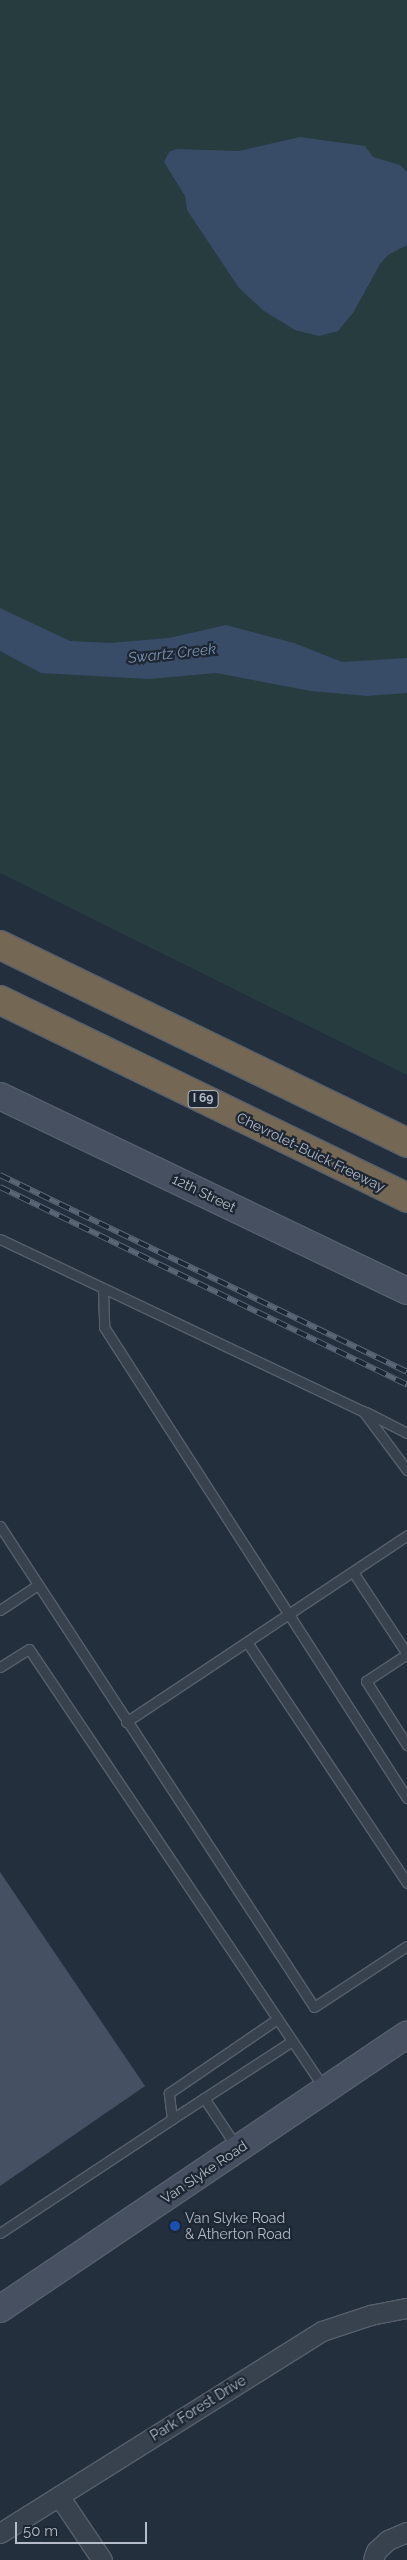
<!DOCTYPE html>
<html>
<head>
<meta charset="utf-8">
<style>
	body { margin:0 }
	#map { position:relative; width:407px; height:2560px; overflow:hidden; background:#242f3e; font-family:Raleway,sans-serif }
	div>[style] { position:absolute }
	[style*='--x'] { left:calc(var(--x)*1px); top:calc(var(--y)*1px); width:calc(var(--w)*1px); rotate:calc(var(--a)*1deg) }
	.green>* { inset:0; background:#263c3f }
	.water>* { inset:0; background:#394c67 }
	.building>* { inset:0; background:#455162 }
	.roads { filter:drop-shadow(1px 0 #565f6c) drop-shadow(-1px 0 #565f6c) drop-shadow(0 1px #565f6c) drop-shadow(0 -1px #565f6c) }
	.lane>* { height:9px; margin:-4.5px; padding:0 4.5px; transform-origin:4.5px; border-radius:4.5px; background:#38414e }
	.street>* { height:19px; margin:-9.5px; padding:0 9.5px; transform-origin:9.5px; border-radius:9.5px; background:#38414e }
	.secondary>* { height:26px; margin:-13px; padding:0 13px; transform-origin:13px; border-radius:13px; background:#465061 }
	.highway>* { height:28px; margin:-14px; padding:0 14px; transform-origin:14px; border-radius:14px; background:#746855 }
	.rail>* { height:5.5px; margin-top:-2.75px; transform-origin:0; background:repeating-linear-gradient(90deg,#1d2633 0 11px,#5a6575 0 22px); box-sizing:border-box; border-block:1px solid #5a6575 }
	.dots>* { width:14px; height:14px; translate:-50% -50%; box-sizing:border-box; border:2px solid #1d2633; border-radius:50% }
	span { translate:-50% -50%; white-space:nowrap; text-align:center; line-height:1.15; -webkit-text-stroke:4.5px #1d2633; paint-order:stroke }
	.shield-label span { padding:1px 4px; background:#1d2633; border:1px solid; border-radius:4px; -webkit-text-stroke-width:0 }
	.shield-label { font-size:12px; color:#b4bcc9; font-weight:700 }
	.street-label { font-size:14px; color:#b4bcc9 }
	.poi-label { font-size:14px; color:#b4bcc9 }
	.left { translate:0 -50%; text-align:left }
	.water-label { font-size:15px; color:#7c92b1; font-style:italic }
	.scale { position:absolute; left:15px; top:2522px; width:132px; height:22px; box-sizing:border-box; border:2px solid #b4bcc9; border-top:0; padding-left:6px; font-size:15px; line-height:18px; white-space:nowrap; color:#b4bcc9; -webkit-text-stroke:4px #1d2633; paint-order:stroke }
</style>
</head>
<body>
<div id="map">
	<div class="green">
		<i style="clip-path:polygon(0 0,407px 0,407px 1075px,0 873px)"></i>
	</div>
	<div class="water">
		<i style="clip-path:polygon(300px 137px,365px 146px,373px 157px,400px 165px,407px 172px,407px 245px,388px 255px,380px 264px,353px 313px,338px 331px,319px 336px,295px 330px,264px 311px,239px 288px,187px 210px,185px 196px,164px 162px,169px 152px,176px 149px,239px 151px)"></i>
		<i style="clip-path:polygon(0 608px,70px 641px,110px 643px,169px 638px,226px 625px,294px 643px,342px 662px,407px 658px,407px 693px,367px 696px,311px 691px,216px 673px,149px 679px,41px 673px,0 651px)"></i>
	</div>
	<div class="building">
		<i style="clip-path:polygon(0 1872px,145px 2086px,0 2186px)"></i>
	</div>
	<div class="roads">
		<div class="lane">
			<i style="--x:0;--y:1239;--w:402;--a:25.4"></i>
			<i style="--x:363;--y:1411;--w:74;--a:53.3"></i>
			<i style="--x:103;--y:1290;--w:37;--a:88"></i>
			<i style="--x:104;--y:1327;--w:560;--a:57.25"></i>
			<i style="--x:366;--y:1412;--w:46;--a:27.1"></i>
			<i style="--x:0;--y:1526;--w:574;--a:56.86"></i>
			<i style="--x:314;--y:2007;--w:111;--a:-33.3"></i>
			<i style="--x:353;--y:1572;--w:98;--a:56.6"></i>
			<i style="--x:407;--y:1654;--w:49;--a:146.6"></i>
			<i style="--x:366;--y:1681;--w:76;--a:57.4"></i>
			<i style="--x:0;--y:1610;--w:43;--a:-33.7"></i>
			<i style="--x:247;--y:1642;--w:289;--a:56.4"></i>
			<i style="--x:0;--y:1667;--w:34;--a:-32"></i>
			<i style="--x:29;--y:1649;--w:529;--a:56.1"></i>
			<i style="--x:126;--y:1722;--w:338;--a:-33.6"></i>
			<i style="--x:204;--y:2098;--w:58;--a:56.3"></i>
			<i style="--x:172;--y:2119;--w:143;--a:-33"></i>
			<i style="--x:0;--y:2233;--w:206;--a:-33.5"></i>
			<i style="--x:172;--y:2119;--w:26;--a:-97"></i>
			<i style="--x:169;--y:2093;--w:131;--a:-34.4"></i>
		</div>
		<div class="street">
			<i style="--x:59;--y:2496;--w:77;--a:56.1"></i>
			<i style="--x:0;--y:2533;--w:380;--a:-32.1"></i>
			<i style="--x:322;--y:2331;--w:51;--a:-18.4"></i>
			<i style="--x:370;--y:2315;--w:38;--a:-11"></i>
			<i style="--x:373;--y:2560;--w:9;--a:-72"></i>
			<i style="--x:376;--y:2551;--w:16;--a:-43"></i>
			<i style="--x:388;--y:2540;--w:21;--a:-23"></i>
		</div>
		<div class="secondary">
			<i style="--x:0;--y:1096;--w:451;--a:25.6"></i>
			<i style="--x:0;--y:2309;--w:491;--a:-34"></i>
		</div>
		<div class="highway">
			<i style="--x:0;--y:945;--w:453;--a:25.9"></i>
			<i style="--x:0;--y:1000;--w:453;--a:25.9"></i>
		</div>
	</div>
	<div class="rail">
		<i style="--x:0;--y:1175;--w:452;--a:25.8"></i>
		<i style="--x:0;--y:1187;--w:453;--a:25.9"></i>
	</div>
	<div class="dots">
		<i style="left:175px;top:2226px;background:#1a4fb4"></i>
	</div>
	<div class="shield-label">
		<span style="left:203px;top:1099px">I 69</span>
	</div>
	<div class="street-label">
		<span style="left:311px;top:1152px;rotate:26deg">Chevrolet-Buick Freeway</span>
		<span style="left:204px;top:1193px;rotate:26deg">12th Street</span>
		<span style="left:204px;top:2172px;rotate:-34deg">Van Slyke Road</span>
		<span style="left:198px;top:2408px;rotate:-32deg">Park Forest Drive</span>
	</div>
	<div class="poi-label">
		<span class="left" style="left:185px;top:2226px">Van Slyke Road<br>&amp; Atherton Road</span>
	</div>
	<div class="water-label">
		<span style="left:172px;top:654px;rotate:-6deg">Swartz Creek</span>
	</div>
	<div class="scale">50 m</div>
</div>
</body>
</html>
